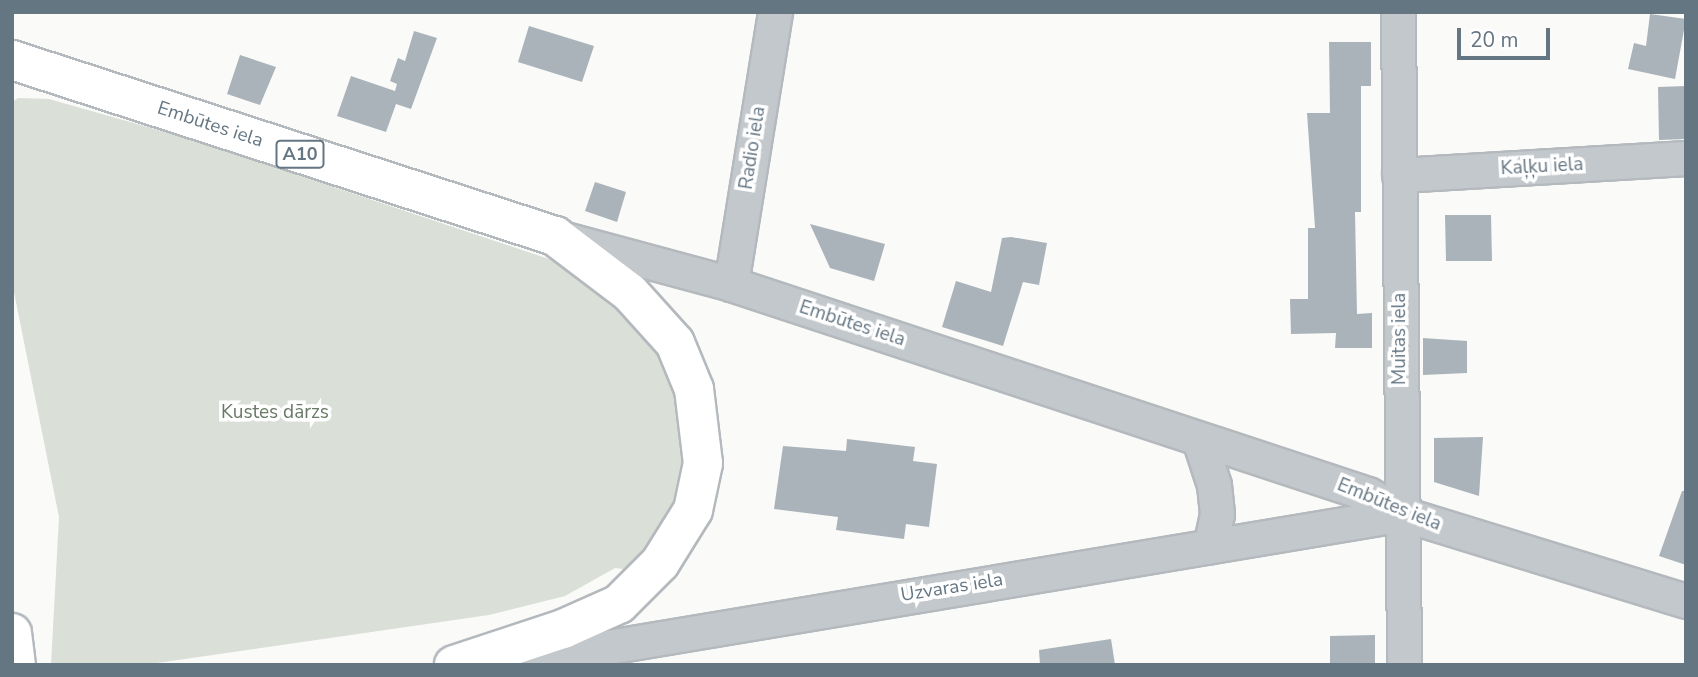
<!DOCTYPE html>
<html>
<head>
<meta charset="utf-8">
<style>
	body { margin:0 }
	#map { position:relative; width:1698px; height:677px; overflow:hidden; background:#fafaf8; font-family:"Nunito Sans",sans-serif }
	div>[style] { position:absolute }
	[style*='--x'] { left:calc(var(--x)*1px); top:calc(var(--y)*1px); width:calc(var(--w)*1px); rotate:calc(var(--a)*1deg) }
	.green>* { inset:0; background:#dadfd7 }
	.building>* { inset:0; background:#aab3b9 }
	.roads { filter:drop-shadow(2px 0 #b4b9bd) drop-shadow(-2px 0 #b4b9bd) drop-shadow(0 2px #b4b9bd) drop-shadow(0 -2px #b4b9bd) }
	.minor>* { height:33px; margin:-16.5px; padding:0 16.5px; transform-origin:16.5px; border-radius:16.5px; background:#c3c8cc }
	.highway>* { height:38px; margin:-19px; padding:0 19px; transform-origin:19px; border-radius:19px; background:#fff }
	span { translate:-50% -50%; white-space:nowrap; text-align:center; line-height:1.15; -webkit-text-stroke:7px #fff; paint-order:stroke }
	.shield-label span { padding:2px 5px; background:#fff; border:2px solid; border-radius:5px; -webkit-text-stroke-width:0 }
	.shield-label { font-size:18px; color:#657683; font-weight:700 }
	.street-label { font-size:19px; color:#657683 }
	.park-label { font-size:19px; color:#687a64 }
	.frame { position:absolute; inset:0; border:14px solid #657683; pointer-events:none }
	.scale { position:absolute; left:1457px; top:28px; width:93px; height:32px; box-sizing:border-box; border:4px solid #657683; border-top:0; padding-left:9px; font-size:21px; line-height:24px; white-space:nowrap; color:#657683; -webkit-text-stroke:5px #fff; paint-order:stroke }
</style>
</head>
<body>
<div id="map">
	<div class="green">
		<i style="clip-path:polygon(18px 98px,49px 99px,190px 139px,558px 262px,617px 300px,667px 363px,679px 395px,684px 471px,674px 509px,658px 538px,631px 570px,615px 568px,565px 596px,489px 615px,143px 665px,51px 665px,59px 517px,12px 282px,12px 102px)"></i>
	</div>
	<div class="building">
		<i style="clip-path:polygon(1650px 14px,1686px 19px,1675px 79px,1628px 69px,1634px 43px,1646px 46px)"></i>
		<i style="clip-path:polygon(529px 26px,594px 46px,582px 82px,518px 62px)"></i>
		<i style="clip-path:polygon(414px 31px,437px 38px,411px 109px,396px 104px,386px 132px,337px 116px,351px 76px,395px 91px,397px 84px,390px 81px,398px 58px,405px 61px)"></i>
		<i style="clip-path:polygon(1329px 42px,1371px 42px,1371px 86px,1361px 86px,1361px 212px,1355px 212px,1357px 314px,1372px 313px,1372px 348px,1335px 348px,1336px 333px,1291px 334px,1290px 299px,1308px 299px,1308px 228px,1315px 228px,1307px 113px,1330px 113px)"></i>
		<i style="clip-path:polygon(240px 55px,276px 67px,260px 105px,227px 94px)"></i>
		<i style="clip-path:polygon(1686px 86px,1686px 139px,1659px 140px,1658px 87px)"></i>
		<i style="clip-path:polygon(595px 182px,626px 192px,617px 222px,585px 211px)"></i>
		<i style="clip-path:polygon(1445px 215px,1491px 215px,1492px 261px,1446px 261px)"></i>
		<i style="clip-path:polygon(810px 224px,885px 244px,874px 281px,830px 268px)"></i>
		<i style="clip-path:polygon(1011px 237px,1047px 243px,1039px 285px,1023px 282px,1003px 346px,942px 327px,956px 281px,991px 292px,1002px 238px)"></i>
		<i style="clip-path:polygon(1423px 338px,1467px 341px,1467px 373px,1423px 375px)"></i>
		<i style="clip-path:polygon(1483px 437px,1479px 496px,1434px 482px,1434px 438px)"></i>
		<i style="clip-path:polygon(847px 439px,915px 447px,913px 461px,937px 464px,929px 527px,906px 524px,904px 539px,836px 530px,838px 517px,774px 509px,783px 446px,846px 451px)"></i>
		<i style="clip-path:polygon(1682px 491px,1686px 491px,1686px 565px,1659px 556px)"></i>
		<i style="clip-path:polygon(1375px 635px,1375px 665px,1330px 665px,1330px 636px)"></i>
		<i style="clip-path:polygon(1111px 639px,1115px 665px,1040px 665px,1039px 650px)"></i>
	</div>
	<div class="roads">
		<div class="minor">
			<i style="--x:1398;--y:12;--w:653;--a:89.47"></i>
			<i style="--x:1399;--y:175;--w:288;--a:-3.4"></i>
			<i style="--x:561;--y:238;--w:176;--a:15.1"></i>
			<i style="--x:731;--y:284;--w:671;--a:18.25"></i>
			<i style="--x:1368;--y:494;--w:40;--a:29.7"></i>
			<i style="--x:1403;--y:514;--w:296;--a:17.1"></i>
			<i style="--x:731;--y:284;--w:276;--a:-80.8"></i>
			<i style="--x:1199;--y:439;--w:48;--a:71.9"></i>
			<i style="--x:1214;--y:485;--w:29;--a:84"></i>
			<i style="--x:1217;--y:514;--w:33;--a:102"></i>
			<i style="--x:500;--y:665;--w:916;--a:-9.49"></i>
		</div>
		<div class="highway">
			<i style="--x:12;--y:60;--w:571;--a:17.96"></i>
			<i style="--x:555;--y:236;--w:94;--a:37.2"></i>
			<i style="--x:630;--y:293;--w:67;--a:48"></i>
			<i style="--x:675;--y:343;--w:50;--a:67.6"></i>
			<i style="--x:694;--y:389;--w:75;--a:83.1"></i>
			<i style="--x:703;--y:463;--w:48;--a:102"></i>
			<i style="--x:693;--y:510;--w:62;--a:121.9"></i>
			<i style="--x:660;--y:563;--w:58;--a:135"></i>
			<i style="--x:619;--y:604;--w:61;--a:155.9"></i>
			<i style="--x:563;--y:629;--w:115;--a:161.7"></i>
			<i style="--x:12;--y:633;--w:32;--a:83"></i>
		</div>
	</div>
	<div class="shield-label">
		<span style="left:300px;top:154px">A10</span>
	</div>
	<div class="street-label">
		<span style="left:210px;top:125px;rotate:18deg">Embūtes iela</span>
		<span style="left:753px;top:148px;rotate:-81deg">Radio iela</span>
		<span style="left:1542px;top:167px;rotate:-3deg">Kaļķu iela</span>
		<span style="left:852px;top:324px;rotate:18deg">Embūtes iela</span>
		<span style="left:1400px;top:339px;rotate:-90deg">Muitas iela</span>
		<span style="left:1389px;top:505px;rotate:22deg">Embūtes iela</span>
		<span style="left:952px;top:588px;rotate:-9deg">Uzvaras iela</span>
	</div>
	<div class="park-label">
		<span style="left:275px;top:413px">Kustes dārzs</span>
	</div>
	<div class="frame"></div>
	<div class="scale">20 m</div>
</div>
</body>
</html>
